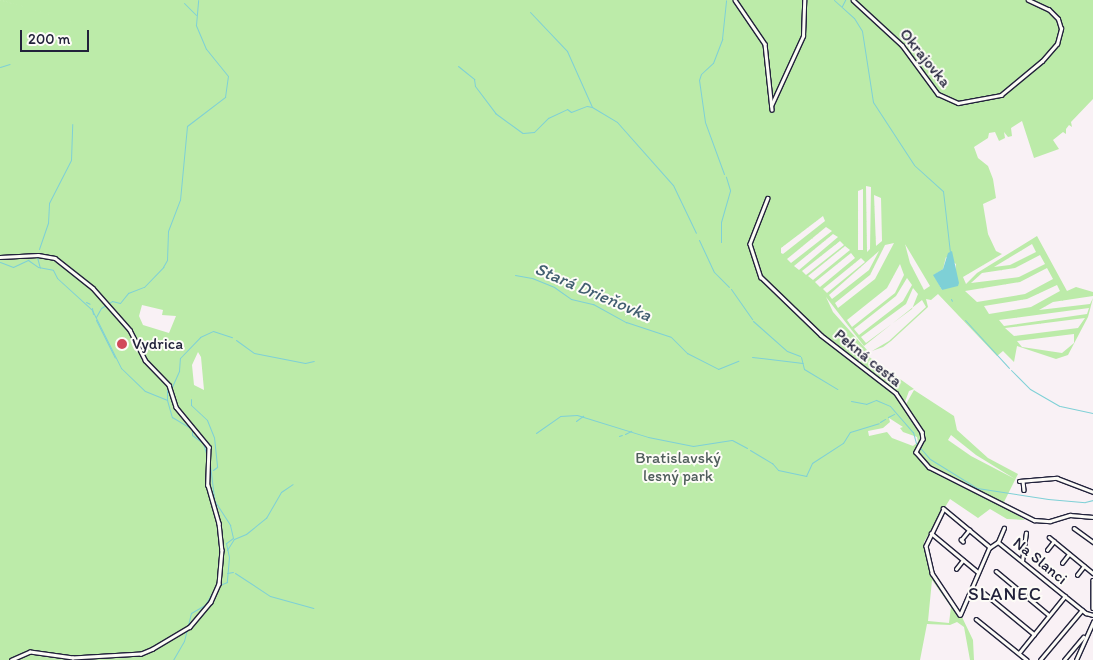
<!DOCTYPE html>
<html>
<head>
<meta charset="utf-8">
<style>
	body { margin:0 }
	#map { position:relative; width:1093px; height:660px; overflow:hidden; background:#f9f1f5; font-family:Itim,sans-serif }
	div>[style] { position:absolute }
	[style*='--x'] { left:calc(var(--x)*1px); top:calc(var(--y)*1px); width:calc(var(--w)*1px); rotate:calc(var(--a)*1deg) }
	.green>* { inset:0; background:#bceba9 }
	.water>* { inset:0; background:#7ed0d6 }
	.stream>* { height:1px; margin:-0.5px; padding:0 0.5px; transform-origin:0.5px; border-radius:0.5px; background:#7ed0d6 }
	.roads { filter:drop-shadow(1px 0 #22223b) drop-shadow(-1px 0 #22223b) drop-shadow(0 1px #22223b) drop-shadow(0 -1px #22223b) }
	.minor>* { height:2.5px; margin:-1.25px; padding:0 1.25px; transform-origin:1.25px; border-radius:1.25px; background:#fdfcf7 }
	.dots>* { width:14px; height:14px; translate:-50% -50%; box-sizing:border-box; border:2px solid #fdfcf7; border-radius:50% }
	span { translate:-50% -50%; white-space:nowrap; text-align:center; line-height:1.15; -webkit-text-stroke:4px #fdfcf7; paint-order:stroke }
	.street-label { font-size:16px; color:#22223b }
	.poi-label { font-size:16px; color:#22223b }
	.left { translate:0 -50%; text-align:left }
	.park-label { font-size:16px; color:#505e5c }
	.water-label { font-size:18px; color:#425f71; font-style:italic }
	.quarter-label { font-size:19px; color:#22223b; letter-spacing:1px }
	.scale { position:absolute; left:20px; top:30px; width:69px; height:22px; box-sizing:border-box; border:2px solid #22223b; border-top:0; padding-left:6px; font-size:15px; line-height:18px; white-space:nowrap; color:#22223b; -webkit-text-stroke:4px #fdfcf7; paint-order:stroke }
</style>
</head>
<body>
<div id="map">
	<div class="green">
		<i style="clip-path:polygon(evenodd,0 0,1093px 0,1093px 99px,1071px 122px,1072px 127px,1069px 125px,1066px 129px,1066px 134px,1063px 132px,1053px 140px,1059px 149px,1034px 158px,1022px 121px,1011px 128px,1012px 136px,1008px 137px,1004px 132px,1005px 138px,999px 141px,995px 132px,989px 133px,988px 138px,974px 147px,978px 158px,988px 166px,993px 179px,996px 198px,983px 204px,988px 234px,996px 251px,1002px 254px,963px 277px,966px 284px,977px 273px,1037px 236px,1067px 291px,1076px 287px,1093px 292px,1093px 296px,1053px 302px,1039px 310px,1090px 304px,1093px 298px,1088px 317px,1068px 355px,1056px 359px,1017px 346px,1014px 362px,1003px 351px,997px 356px,938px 294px,931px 300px,926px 299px,928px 307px,891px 341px,883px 347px,872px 351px,889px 341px,926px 307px,922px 300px,864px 346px,826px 297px,833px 312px,867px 350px,857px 363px,803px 318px,859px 368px,894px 394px,921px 433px,922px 443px,924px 434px,906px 404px,914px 390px,954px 416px,957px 430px,988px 458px,1018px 474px,1003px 504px,1025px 520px,1007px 519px,990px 509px,978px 518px,950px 499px,924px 542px,930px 572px,960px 616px,961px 615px,973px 640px,974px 660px,970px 660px,964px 627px,957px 622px,950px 625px,927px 624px,920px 660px,0 660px,0 0,866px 186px,871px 187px,870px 249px,867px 252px,866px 186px,0 0,863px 189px,863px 250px,858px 250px,858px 191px,863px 189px,0 0,874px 195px,881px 198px,882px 241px,876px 246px,874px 195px,0 0,823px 216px,825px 221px,783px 254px,781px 253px,781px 248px,823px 216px,0 0,826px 227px,832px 231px,791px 263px,787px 259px,826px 227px,0 0,833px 234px,838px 237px,799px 270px,794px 266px,833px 234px,0 0,840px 241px,844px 245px,806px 275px,802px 271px,840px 241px,0 0,894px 243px,875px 279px,838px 308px,835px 303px,870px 275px,885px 245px,894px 243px,0 0,905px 244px,930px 286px,924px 290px,910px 263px,905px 244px,0 0,1032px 244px,1036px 252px,1010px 265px,994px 267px,1032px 244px,0 0,845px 246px,850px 250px,813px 280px,808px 276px,845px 246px,0 0,879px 251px,869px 270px,832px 299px,829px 295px,879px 251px,0 0,851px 253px,855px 258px,820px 287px,815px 282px,851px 253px,0 0,1040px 255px,1045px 264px,1019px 277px,971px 283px,982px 273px,1015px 268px,1040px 255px,0 0,946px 257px,956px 264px,955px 274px,942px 290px,934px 275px,943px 269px,946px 257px,0 0,861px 258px,865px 262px,827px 293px,823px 289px,861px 258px,0 0,900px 264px,904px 275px,895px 293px,852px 327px,847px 320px,887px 288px,900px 264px,0 0,1047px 268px,1053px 279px,1025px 294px,977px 302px,965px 291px,1020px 282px,1047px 268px,0 0,907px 278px,912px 285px,903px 301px,859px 335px,854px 329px,896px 296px,907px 278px,0 0,1057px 285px,1060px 291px,1031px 307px,989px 314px,984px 306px,1027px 299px,1057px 285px,0 0,913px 288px,918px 294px,912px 309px,866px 343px,861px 337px,906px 304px,913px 288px,0 0,142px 305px,163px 310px,162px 315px,176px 316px,169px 333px,143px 325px,139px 316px,142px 305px,0 0,1089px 308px,1087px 314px,1004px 326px,999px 320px,1089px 308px,0 0,1085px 318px,1078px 328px,1014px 336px,1005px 328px,1085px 318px,0 0,1074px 334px,1074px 343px,1062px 353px,1022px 347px,1017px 341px,1074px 334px,0 0,198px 352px,201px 357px,204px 390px,194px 385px,192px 365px,198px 352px,0 0,889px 418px,903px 427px,900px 428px,903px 432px,917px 437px,918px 442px,913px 446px,892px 438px,887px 432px,869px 436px,868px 431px,883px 428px,890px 422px,889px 418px,0 0,951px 435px,976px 455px,1015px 479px,971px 456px,948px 440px,951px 435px,0 0,932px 580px,951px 607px,949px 623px,928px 621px,932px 580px)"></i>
		<i style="clip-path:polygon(865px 354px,914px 389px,909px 391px,905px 402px,859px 364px)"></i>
	</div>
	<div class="water">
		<i style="clip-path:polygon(952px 251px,959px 283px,958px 286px,942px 290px,933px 275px,943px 269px,948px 253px)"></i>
	</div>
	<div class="stream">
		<i style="--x:834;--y:0;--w:27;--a:42"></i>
		<i style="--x:854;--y:18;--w:15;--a:58"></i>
		<i style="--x:862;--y:31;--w:72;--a:81.2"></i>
		<i style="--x:873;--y:102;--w:75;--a:56.9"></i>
		<i style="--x:914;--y:165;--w:39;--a:42"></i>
		<i style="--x:943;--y:191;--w:61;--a:83.5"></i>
		<i style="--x:184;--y:3;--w:17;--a:45"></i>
		<i style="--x:842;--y:6;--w:7;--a:-63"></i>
		<i style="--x:530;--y:12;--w:54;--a:46.5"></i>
		<i style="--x:567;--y:51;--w:61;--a:65.9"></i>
		<i style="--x:592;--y:107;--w:29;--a:31"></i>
		<i style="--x:617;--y:122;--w:84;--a:48.4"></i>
		<i style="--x:673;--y:185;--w:53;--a:64.4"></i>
		<i style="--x:458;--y:66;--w:21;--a:39"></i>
		<i style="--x:474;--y:79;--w:7;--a:82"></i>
		<i style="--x:475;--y:86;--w:34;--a:53"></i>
		<i style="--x:495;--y:113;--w:34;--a:36"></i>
		<i style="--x:523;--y:133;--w:11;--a:-5"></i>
		<i style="--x:534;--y:132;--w:20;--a:-45"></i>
		<i style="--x:548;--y:118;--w:21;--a:-25"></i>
		<i style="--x:567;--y:109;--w:5;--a:37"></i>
		<i style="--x:571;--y:112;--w:17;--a:-21"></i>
		<i style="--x:587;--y:106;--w:5;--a:11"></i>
		<i style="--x:0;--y:67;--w:10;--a:-17"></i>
		<i style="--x:724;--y:174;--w:55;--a:-110.1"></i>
		<i style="--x:705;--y:122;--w:42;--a:-98.1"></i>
		<i style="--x:699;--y:80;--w:6;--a:-72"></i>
		<i style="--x:701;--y:74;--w:16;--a:-43"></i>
		<i style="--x:713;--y:63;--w:26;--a:-69"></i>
		<i style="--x:722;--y:39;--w:39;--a:-84"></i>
		<i style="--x:699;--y:240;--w:35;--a:65"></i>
		<i style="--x:714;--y:272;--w:21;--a:45"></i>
		<i style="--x:721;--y:242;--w:20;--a:-90"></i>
		<i style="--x:721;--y:222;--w:33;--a:-74"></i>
		<i style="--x:730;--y:190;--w:14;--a:-107"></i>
		<i style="--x:39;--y:249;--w:28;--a:-71"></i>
		<i style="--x:48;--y:223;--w:20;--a:-87"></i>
		<i style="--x:49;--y:203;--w:48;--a:-62.9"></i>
		<i style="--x:71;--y:160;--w:36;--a:-88"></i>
		<i style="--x:37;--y:257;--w:11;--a:75"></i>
		<i style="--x:0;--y:262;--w:14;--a:21"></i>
		<i style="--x:13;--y:267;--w:17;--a:-25"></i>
		<i style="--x:28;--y:260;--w:12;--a:35"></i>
		<i style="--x:38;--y:267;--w:15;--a:11"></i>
		<i style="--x:53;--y:270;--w:9;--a:63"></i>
		<i style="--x:57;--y:278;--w:47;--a:42.4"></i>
		<i style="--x:92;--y:310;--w:65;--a:63.4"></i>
		<i style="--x:121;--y:368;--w:33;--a:44"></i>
		<i style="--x:145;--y:391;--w:24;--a:22"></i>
		<i style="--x:167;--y:400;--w:18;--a:74"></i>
		<i style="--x:172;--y:417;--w:23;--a:31"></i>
		<i style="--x:192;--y:429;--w:6;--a:90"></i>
		<i style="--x:192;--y:435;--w:14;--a:36"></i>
		<i style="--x:203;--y:443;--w:17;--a:73"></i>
		<i style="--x:515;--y:275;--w:17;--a:10"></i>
		<i style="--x:532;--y:278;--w:24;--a:22"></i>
		<i style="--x:554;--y:287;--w:21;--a:35"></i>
		<i style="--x:571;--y:299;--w:23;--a:13"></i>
		<i style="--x:593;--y:304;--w:38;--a:29"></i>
		<i style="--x:626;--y:322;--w:47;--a:18.4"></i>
		<i style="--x:671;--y:337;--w:23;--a:45"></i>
		<i style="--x:687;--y:353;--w:35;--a:27"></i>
		<i style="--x:718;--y:369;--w:22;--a:-22"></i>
		<i style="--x:731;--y:289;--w:37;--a:55"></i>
		<i style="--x:951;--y:299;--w:2;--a:63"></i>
		<i style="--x:86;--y:302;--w:4;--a:27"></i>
		<i style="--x:92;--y:308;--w:6;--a:81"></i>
		<i style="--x:96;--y:317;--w:10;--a:-61"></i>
		<i style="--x:101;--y:308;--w:13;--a:-32"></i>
		<i style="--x:112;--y:301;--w:8;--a:14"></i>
		<i style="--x:120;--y:303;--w:13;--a:-51"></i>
		<i style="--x:128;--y:293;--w:17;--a:-21"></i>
		<i style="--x:144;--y:287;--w:28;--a:-46"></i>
		<i style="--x:163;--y:267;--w:8;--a:-60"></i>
		<i style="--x:167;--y:260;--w:29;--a:-88"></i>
		<i style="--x:168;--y:231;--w:33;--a:-69"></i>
		<i style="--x:180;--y:200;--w:74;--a:-84.6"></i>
		<i style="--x:187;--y:126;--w:48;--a:-37.3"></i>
		<i style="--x:225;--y:97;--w:21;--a:-82"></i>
		<i style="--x:228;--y:76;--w:35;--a:-129"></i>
		<i style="--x:206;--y:49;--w:26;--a:-113"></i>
		<i style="--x:196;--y:25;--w:25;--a:-85"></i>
		<i style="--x:96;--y:320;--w:42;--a:63.4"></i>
		<i style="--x:965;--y:320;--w:65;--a:47.5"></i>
		<i style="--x:753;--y:321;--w:45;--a:41.4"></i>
		<i style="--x:787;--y:351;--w:14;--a:21"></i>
		<i style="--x:236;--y:340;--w:22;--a:36"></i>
		<i style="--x:254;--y:353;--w:52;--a:11.1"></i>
		<i style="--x:305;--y:363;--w:9;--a:-13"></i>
		<i style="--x:752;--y:357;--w:51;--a:6.7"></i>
		<i style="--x:801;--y:357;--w:12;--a:76"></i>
		<i style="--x:804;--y:369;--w:39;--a:31"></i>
		<i style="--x:1011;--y:370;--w:27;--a:45"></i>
		<i style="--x:1030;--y:389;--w:34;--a:30"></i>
		<i style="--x:1060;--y:406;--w:34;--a:12"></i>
		<i style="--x:171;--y:389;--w:20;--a:-66"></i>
		<i style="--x:179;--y:371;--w:13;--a:-86"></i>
		<i style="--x:180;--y:358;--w:29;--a:-46"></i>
		<i style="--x:200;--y:337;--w:14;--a:-25"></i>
		<i style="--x:213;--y:331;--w:20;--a:18"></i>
		<i style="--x:167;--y:399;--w:9;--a:-90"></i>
		<i style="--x:191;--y:399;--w:6;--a:90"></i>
		<i style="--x:191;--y:405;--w:22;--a:43"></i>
		<i style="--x:207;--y:420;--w:18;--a:68"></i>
		<i style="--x:214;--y:437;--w:30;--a:84"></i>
		<i style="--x:217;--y:467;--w:5;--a:143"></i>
		<i style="--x:851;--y:401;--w:15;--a:11"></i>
		<i style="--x:866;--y:404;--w:11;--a:-22"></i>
		<i style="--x:876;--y:400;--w:15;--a:23"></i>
		<i style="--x:890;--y:406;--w:35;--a:49"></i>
		<i style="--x:913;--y:432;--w:11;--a:75"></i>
		<i style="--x:916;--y:443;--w:21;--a:49"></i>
		<i style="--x:930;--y:459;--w:55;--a:31.7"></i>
		<i style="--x:977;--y:488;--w:72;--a:8.8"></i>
		<i style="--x:1048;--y:499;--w:37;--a:5"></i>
		<i style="--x:1085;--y:502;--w:8;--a:-14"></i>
		<i style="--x:888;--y:417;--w:7;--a:-27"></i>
		<i style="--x:576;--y:421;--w:9;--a:-36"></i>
		<i style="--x:880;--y:422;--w:6;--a:-31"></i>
		<i style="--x:536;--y:433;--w:29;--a:-35"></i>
		<i style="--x:560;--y:416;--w:17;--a:-3"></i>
		<i style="--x:577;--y:415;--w:74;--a:17.2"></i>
		<i style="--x:648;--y:437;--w:46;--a:11.3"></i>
		<i style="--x:693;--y:446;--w:39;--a:-9"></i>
		<i style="--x:732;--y:440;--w:17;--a:28"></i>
		<i style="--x:625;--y:434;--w:7;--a:-27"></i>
		<i style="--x:619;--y:436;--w:3;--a:-18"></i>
		<i style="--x:750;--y:450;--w:26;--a:31"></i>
		<i style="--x:772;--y:463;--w:9;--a:49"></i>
		<i style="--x:778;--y:470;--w:29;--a:12"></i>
		<i style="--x:806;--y:476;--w:14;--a:-65"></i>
		<i style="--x:812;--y:463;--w:37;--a:-33"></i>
		<i style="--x:843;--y:443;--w:13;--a:-58"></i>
		<i style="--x:850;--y:432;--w:30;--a:-17"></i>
		<i style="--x:210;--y:465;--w:35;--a:83"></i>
		<i style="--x:214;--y:500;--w:30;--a:57"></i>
		<i style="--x:230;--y:525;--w:13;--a:77"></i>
		<i style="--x:233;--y:538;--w:9;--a:144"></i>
		<i style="--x:226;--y:543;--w:14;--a:78"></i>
		<i style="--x:229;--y:557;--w:25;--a:95"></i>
		<i style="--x:227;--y:582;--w:8;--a:157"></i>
		<i style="--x:227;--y:550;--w:13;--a:-58"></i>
		<i style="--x:234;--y:539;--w:13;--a:-23"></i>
		<i style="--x:246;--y:534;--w:26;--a:-39"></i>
		<i style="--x:266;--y:518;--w:30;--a:-60"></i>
		<i style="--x:281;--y:492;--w:14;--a:-34"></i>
		<i style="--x:227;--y:573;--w:6;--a:-9"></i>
		<i style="--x:235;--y:573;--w:42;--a:33.3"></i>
		<i style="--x:270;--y:596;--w:45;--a:15.6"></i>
		<i style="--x:21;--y:660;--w:8;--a:0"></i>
		<i style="--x:173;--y:660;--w:22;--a:-60"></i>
		<i style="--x:184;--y:641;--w:29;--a:-76"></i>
		<i style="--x:191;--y:613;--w:16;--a:-30"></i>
		<i style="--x:205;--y:605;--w:22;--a:-60"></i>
	</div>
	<div class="roads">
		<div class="minor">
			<i style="--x:735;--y:0;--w:53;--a:55.7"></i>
			<i style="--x:765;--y:44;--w:66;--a:83.9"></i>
			<i style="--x:853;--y:0;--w:67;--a:42.6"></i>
			<i style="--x:902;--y:45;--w:61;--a:53.7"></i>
			<i style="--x:938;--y:94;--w:22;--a:24"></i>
			<i style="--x:958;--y:103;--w:44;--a:-10.5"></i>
			<i style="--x:1001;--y:95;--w:53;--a:-39.7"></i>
			<i style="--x:1042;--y:61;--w:23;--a:-49"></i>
			<i style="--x:1057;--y:44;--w:16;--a:-75"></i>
			<i style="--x:1061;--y:29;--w:10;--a:-107"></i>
			<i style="--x:1058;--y:19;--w:13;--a:-135"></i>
			<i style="--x:1049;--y:10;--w:23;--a:-155"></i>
			<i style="--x:771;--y:106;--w:77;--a:-65.4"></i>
			<i style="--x:803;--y:36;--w:36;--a:-88"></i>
			<i style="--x:768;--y:198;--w:49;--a:111.4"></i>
			<i style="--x:750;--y:244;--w:35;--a:72"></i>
			<i style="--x:761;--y:277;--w:83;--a:44"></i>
			<i style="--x:821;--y:335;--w:95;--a:37.7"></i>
			<i style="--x:896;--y:393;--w:47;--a:56.3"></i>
			<i style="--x:922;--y:432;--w:7;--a:82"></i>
			<i style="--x:923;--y:439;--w:15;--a:118"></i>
			<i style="--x:916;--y:452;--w:20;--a:49"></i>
			<i style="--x:929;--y:467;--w:118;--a:26.8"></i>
			<i style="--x:1034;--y:520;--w:16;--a:4"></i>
			<i style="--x:1050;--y:521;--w:21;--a:-17"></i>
			<i style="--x:1070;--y:515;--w:23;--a:5"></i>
			<i style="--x:0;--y:257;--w:38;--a:-3"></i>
			<i style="--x:38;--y:255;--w:17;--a:10"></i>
			<i style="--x:55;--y:258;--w:48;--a:38.3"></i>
			<i style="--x:93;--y:288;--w:56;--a:48.6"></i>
			<i style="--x:130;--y:330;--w:34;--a:63"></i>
			<i style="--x:145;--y:360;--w:35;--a:46"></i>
			<i style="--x:169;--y:385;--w:23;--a:72"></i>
			<i style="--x:176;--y:407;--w:52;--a:50.5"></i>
			<i style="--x:209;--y:447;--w:38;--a:92"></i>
			<i style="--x:208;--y:485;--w:40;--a:74"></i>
			<i style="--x:219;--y:523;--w:27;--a:84"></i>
			<i style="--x:222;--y:550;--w:34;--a:95"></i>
			<i style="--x:219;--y:584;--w:20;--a:114"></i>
			<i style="--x:211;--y:602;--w:33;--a:130"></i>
			<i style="--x:190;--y:627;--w:43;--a:149.3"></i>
			<i style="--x:153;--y:649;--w:13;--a:157"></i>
			<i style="--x:141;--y:654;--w:68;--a:176.6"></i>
			<i style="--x:73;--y:658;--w:43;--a:-172.1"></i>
			<i style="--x:30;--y:652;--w:20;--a:156"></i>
			<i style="--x:1019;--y:481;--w:38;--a:-5"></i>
			<i style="--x:1057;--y:478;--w:39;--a:21"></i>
			<i style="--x:1023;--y:481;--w:9;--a:84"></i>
			<i style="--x:943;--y:508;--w:61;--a:39.7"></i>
			<i style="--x:944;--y:509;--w:41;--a:115.9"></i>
			<i style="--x:926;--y:546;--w:28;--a:77"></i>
			<i style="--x:932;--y:573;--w:50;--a:56.3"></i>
			<i style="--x:1074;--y:528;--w:24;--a:36"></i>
			<i style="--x:931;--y:533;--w:61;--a:39.7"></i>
			<i style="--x:1049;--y:537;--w:57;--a:39.3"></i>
			<i style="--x:963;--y:542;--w:3;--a:-135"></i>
			<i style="--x:961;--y:540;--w:13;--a:-51"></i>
			<i style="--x:998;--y:542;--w:113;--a:38.9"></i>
			<i style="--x:1086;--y:613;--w:7;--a:16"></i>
			<i style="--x:1047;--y:550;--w:11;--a:-52"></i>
			<i style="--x:1022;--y:561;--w:28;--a:-82"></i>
			<i style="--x:1062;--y:563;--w:11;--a:-52"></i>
			<i style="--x:956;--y:569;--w:11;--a:-52"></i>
			<i style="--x:996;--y:571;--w:69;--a:39.7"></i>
			<i style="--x:1077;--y:575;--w:11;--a:-52"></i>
			<i style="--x:1093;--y:580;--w:28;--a:90"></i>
			<i style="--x:984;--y:593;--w:65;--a:39.4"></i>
			<i style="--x:960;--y:615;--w:73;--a:-66.6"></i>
			<i style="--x:989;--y:548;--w:11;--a:-34"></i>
			<i style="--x:998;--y:542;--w:15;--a:-67"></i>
			<i style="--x:976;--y:619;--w:65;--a:38.8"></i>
			<i style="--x:1019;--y:653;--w:73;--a:-51.1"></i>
			<i style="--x:1040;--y:660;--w:65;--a:-50"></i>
			<i style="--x:1064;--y:660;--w:30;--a:-50"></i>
			<i style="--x:1076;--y:660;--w:42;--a:-65.9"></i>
		</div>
	</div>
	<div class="dots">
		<i style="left:122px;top:344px;background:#d1495b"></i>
	</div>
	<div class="street-label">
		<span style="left:925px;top:58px;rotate:51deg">Okrajovka</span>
		<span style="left:868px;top:358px;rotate:39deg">Pekná cesta</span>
		<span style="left:1040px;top:561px;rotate:39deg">Na Slanci</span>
	</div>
	<div class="poi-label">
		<span class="left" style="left:132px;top:344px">Vydrica</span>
	</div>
	<div class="park-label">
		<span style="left:678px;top:467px">Bratislavský<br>lesný park</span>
	</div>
	<div class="water-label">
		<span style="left:593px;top:292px;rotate:23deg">Stará Drieňovka</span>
	</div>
	<div class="quarter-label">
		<span style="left:1005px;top:594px">SLANEC</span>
	</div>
	<div class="scale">200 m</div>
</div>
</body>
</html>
